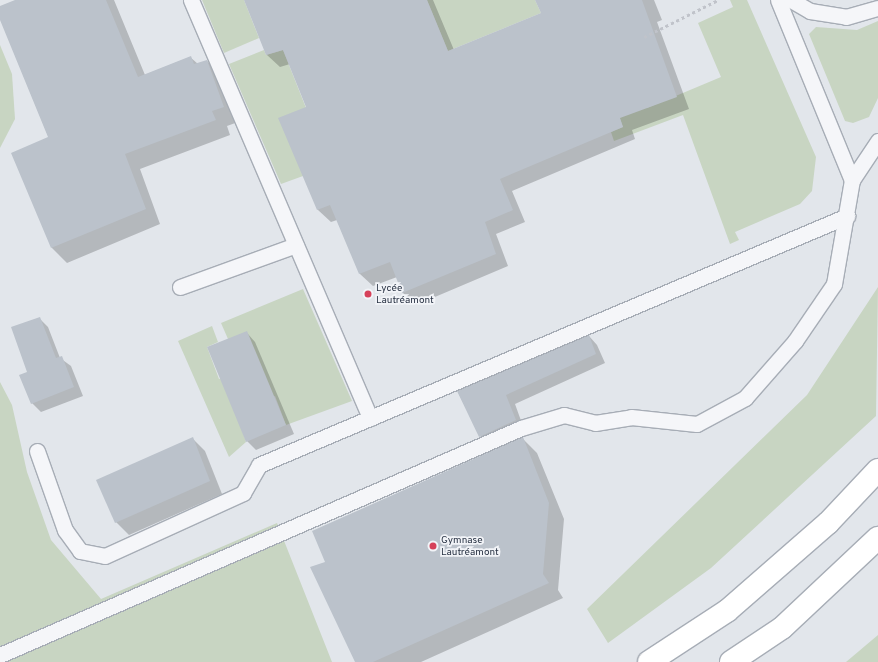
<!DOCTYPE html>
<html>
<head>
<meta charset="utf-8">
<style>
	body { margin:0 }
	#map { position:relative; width:878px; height:662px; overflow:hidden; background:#e2e6eb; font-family:Overpass,sans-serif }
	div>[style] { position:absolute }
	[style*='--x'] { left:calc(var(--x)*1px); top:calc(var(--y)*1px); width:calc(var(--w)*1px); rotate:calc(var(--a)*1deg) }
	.green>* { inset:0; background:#c8d5c2 }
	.shadow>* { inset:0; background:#0003 }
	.building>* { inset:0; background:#bbc2cb }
	.path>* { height:2.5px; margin-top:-1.25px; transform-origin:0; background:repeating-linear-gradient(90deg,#c0c3ca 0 3px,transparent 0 6px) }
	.roads { filter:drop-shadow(1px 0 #a7adb6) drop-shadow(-1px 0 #a7adb6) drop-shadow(0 1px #a7adb6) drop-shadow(0 -1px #a7adb6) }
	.service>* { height:15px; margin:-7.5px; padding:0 7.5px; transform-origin:7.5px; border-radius:7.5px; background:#f5f6f9 }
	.primary>* { height:22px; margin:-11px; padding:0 11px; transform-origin:11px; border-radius:11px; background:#fff }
	.dots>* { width:11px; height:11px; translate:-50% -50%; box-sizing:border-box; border:2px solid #f2f4f8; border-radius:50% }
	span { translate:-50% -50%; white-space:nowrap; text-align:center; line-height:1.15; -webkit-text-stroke:3.5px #f2f4f8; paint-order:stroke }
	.poi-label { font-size:10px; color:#293344 }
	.left { translate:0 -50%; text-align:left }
</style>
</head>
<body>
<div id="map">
	<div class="green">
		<i style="clip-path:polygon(202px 0,244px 0,259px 38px,224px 53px)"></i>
		<i style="clip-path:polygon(427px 0,535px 0,541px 13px,448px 51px)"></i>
		<i style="clip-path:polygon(730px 0,747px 0,816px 157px,812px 191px,800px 204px,735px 232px,739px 240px,730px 244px,683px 115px,614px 141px,611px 132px,623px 127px,611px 94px,647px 108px,721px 77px,698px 23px,733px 7px)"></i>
		<i style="clip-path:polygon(878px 21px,878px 98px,869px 117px,853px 123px,845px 121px,809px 34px,816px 27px,857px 30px)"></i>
		<i style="clip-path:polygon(0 45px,12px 74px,15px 119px,0 148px)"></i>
		<i style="clip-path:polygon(264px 50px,266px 55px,283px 50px,308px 113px,303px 176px,281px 184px,229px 64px)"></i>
		<i style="clip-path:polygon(878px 287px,876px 416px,711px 568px,608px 643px,587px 609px,807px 395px)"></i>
		<i style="clip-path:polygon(303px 289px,352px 401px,286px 425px,275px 396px,270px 398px,228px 339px,221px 323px)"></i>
		<i style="clip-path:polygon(212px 326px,218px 342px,207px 347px,219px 379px,225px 377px,246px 442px,229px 457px,178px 341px)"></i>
		<i style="clip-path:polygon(0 382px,12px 405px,27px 472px,51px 540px,101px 599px,277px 523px,332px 662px,0 662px)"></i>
		<i style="clip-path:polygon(878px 635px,878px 662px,846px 662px)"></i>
	</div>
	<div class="shadow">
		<i style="clip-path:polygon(17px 0,114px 0,145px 75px,190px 57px,198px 64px,207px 61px,222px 76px,238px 122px,227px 126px,230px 135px,140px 169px,160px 224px,67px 263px,52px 248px,49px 138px,0 18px,0 7px)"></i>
		<i style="clip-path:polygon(245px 0,433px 0,454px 50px,542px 14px,536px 0,654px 0,662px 20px,657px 22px,689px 109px,632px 130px,635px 139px,512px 191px,525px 222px,496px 234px,508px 266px,416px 305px,403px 293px,397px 277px,373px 286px,360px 274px,337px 220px,331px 222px,318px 210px,280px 118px,307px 108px,290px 64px,280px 67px,267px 55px)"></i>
		<i style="clip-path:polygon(39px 318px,48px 327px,60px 358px,71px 366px,83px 396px,41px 412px,32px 403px,28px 373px)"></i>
		<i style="clip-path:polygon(247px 333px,255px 342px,294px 434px,256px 450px,247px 441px)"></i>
		<i style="clip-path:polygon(589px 336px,597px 345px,605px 363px,515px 404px,524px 429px,489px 445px,480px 436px,458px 392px)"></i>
		<i style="clip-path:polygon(522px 438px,537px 453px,564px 519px,558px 590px,563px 598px,421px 662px,356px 662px,326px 562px)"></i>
		<i style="clip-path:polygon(193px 439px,205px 451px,222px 494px,129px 535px,116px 522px)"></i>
	</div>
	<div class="building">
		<i style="clip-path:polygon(15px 0,106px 0,138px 77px,191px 56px,194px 64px,207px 60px,224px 107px,212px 111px,216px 120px,125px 154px,146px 209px,51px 248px,11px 153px,48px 137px,0 20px,0 6px)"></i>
		<i style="clip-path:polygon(244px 0,427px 0,448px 51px,541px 13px,535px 0,642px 0,677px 97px,620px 118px,623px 127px,500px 179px,513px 210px,485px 222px,496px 254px,402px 293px,390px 262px,359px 274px,330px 205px,317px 210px,278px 118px,306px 107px,283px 50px,266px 55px)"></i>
		<i style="clip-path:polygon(40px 317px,56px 358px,62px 356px,74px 387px,31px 404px,19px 375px,27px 372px,11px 327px)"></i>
		<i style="clip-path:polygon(247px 331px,286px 425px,246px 442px,207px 347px)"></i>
		<i style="clip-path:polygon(589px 335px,596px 354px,506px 395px,516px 420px,479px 437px,457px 391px)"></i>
		<i style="clip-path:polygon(193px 437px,210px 481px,115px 523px,96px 480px)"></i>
		<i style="clip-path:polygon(523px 437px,549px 503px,543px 574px,549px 583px,373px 662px,355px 662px,310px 567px,325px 562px,312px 531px)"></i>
	</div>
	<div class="path">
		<i style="--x:644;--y:37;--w:83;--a:-26.6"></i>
	</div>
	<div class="roads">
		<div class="service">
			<i style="--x:191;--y:0;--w:455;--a:66.8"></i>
			<i style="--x:778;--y:0;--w:195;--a:67.7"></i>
			<i style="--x:791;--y:0;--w:22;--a:30"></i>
			<i style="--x:810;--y:11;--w:36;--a:9"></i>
			<i style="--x:846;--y:17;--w:33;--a:-16"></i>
			<i style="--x:180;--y:287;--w:123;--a:-19.9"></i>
			<i style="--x:37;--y:451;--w:84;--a:70.5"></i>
			<i style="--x:65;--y:530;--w:26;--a:54"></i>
			<i style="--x:80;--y:551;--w:25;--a:11"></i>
			<i style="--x:105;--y:556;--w:152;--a:-24.5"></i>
			<i style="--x:243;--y:493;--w:32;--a:-60"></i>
			<i style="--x:259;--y:465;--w:639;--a:-22.95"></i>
			<i style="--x:0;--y:655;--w:568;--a:-23.54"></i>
			<i style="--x:521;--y:428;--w:45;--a:-16.8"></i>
			<i style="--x:564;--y:415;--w:32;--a:14"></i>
			<i style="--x:595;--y:423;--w:36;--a:-9"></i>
			<i style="--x:631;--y:417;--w:66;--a:6.1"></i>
			<i style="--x:697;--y:424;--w:55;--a:-28.4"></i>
			<i style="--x:745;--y:398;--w:76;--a:-48.7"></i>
			<i style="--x:795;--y:341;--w:69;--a:-55.6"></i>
			<i style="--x:834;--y:284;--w:106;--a:-80.2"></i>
			<i style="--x:852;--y:180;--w:47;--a:-56.3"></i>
		</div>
		<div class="primary">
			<i style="--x:649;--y:662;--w:93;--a:-33.2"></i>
			<i style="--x:727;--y:611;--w:134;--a:-41.1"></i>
			<i style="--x:828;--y:523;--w:73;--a:-46.7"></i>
			<i style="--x:731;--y:662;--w:61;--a:-33.7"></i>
			<i style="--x:782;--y:628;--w:132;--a:-43.2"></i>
		</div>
	</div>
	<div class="dots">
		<i style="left:368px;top:294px;background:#d6415a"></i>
		<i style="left:433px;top:546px;background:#d6415a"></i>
	</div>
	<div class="poi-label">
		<span class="left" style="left:376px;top:294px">Lycée<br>Lautréamont</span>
		<span class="left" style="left:441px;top:546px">Gymnase<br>Lautréamont</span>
	</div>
</div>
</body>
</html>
